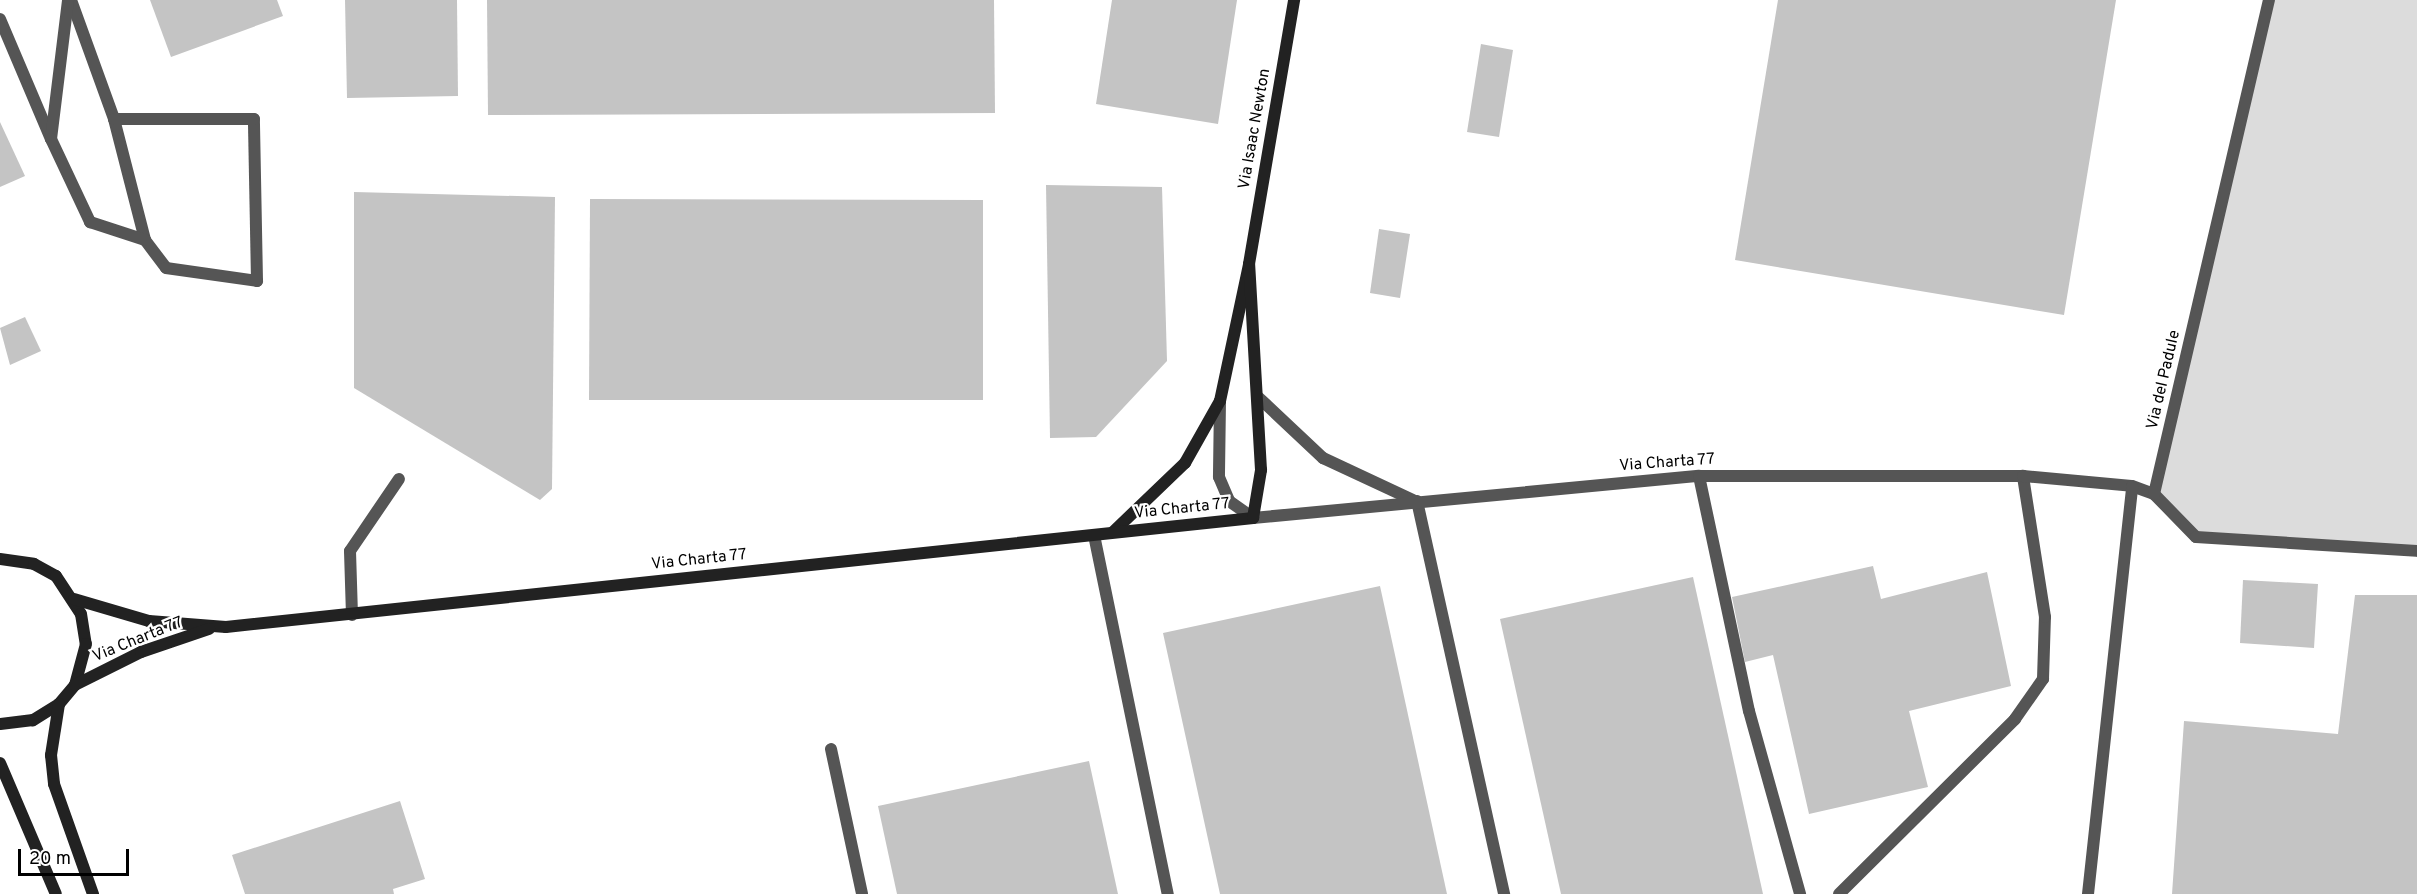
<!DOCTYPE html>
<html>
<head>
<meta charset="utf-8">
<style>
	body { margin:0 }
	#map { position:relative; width:2417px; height:894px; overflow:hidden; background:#fff; font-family:Overpass,sans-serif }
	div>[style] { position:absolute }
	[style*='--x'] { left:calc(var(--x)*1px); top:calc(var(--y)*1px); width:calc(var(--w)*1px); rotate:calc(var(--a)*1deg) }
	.green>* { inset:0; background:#dcdcdc }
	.building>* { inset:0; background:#c4c4c4 }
	.lane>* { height:12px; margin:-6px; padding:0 6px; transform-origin:6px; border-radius:6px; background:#555 }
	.street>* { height:12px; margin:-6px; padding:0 6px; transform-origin:6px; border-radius:6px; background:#555 }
	.secondary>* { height:12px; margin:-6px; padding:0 6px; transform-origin:6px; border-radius:6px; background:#222 }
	span { translate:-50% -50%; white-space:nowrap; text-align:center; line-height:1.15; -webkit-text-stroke:4.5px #fff; paint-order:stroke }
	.street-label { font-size:16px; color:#000 }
	.scale { position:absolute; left:18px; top:849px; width:111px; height:27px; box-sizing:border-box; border:3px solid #000; border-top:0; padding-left:8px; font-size:18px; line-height:21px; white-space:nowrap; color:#000; -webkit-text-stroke:4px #fff; paint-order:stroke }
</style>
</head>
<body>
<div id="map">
	<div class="green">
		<i style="clip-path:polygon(2269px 0,2417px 0,2417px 551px,2196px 537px,2154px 494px)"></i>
	</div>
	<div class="building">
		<i style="clip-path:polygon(150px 0,277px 0,283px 16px,171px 57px)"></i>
		<i style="clip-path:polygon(345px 0,457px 0,458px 96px,347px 98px)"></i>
		<i style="clip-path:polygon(487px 0,994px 0,995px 113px,488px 115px)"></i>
		<i style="clip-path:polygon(1112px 0,1237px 0,1218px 124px,1096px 104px)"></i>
		<i style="clip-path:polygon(1778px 0,2116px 0,2064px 315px,1735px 260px)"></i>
		<i style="clip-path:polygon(1481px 44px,1513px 50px,1499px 137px,1467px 132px)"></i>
		<i style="clip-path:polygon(0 122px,25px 176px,0 187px)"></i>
		<i style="clip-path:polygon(1046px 185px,1162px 187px,1167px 361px,1096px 437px,1050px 438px)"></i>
		<i style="clip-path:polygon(354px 192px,555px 197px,552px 489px,540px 500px,354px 388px)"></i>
		<i style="clip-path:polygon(590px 199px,983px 200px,983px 400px,589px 400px)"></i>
		<i style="clip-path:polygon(1379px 229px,1410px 234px,1400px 298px,1370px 293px)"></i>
		<i style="clip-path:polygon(25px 317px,41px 351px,10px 365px,0 328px)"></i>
		<i style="clip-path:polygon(1873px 566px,1881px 599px,1987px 572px,2011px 686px,1909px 711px,1928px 787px,1809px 814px,1773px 655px,1745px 662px,1732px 597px)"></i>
		<i style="clip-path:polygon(1693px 577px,1763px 894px,1561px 894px,1500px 619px)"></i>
		<i style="clip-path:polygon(2243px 580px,2318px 584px,2314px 648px,2240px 643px)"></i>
		<i style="clip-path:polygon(1380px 586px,1447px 894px,1220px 894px,1163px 633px)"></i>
		<i style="clip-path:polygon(2355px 595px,2417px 595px,2417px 894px,2172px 894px,2184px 721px,2338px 734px)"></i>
		<i style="clip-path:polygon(1089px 761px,1118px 894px,897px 894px,878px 806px)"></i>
		<i style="clip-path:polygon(400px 801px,425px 879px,393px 889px,394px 894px,245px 894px,232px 855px)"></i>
	</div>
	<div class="lane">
		<i style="--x:71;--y:0;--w:127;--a:70.1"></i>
		<i style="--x:114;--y:119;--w:125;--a:75.6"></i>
		<i style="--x:145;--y:240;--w:35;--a:53"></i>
		<i style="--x:166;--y:268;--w:92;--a:8.1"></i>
		<i style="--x:257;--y:281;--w:162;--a:-91.1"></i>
		<i style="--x:254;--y:119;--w:140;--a:180"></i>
		<i style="--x:0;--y:19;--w:130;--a:67"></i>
		<i style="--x:51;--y:139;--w:140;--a:-83"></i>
		<i style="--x:51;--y:139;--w:92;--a:64.8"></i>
		<i style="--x:90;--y:222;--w:58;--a:18.1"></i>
		<i style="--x:1699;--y:476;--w:240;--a:78"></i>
		<i style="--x:1749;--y:711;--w:190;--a:74.4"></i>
		<i style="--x:1417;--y:501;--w:403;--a:77.5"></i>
		<i style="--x:1094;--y:535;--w:367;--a:78.4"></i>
		<i style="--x:352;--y:615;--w:64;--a:-91.8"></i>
		<i style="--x:350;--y:551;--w:87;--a:-55.8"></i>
		<i style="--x:831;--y:749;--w:148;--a:77.9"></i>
		<i style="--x:1839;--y:894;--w:248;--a:-44.8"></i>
		<i style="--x:2015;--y:719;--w:49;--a:-55"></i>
		<i style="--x:2043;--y:679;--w:62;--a:-88.2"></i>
		<i style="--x:2045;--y:617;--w:143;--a:-98.9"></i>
	</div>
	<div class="street">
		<i style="--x:1257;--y:396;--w:91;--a:43.2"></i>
		<i style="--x:1323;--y:458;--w:99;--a:25"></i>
		<i style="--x:1220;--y:401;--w:76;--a:90.8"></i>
		<i style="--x:1219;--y:477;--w:26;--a:67"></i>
		<i style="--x:1229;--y:501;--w:29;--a:35"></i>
		<i style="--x:1253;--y:518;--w:448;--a:-5.4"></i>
		<i style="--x:1699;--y:476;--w:324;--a:0"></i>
		<i style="--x:2023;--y:476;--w:109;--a:5.2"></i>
		<i style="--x:2132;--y:486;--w:23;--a:20"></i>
		<i style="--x:2154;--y:494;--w:60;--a:45.7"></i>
		<i style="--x:2196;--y:537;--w:221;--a:3.6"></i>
		<i style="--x:2154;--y:494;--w:507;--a:-76.9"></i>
		<i style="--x:2088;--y:894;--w:410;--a:-83.8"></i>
	</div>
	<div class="secondary">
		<i style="--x:1113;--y:532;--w:100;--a:-43.8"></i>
		<i style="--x:1185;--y:463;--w:71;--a:-60.6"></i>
		<i style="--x:1220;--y:401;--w:140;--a:-78"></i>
		<i style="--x:1249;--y:264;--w:268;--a:-80.3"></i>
		<i style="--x:0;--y:559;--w:34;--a:8"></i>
		<i style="--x:34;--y:564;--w:25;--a:29"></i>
		<i style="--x:56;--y:576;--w:45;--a:56.7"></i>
		<i style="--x:81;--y:614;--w:30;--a:81"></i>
		<i style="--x:86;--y:644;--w:42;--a:105"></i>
		<i style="--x:75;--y:685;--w:25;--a:130"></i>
		<i style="--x:59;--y:704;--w:31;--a:148"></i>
		<i style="--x:33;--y:720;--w:33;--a:173"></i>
		<i style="--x:74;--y:599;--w:78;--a:16.3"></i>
		<i style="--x:149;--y:621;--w:77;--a:4.5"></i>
		<i style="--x:226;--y:627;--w:1033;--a:-6.06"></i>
		<i style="--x:1253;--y:518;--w:49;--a:-80.5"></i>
		<i style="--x:1261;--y:470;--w:206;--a:-93.3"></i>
		<i style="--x:75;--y:685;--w:74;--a:-26.6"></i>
		<i style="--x:141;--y:652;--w:72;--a:-18.7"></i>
		<i style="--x:59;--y:704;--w:52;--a:98.9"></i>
		<i style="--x:51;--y:755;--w:29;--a:84"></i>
		<i style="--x:54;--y:784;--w:117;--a:70.5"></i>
		<i style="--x:0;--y:763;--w:142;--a:66.9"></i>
	</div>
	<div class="street-label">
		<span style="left:1255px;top:129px;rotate:-80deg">Via Isaac Newton</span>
		<span style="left:2164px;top:380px;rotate:-77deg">Via del Padule</span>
		<span style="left:1667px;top:463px;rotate:-4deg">Via Charta 77</span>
		<span style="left:1182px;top:509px;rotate:-6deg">Via Charta 77</span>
		<span style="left:699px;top:560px;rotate:-6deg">Via Charta 77</span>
		<span style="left:138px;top:640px;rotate:-22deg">Via Charta 77</span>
	</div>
	<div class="scale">20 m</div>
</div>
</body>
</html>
